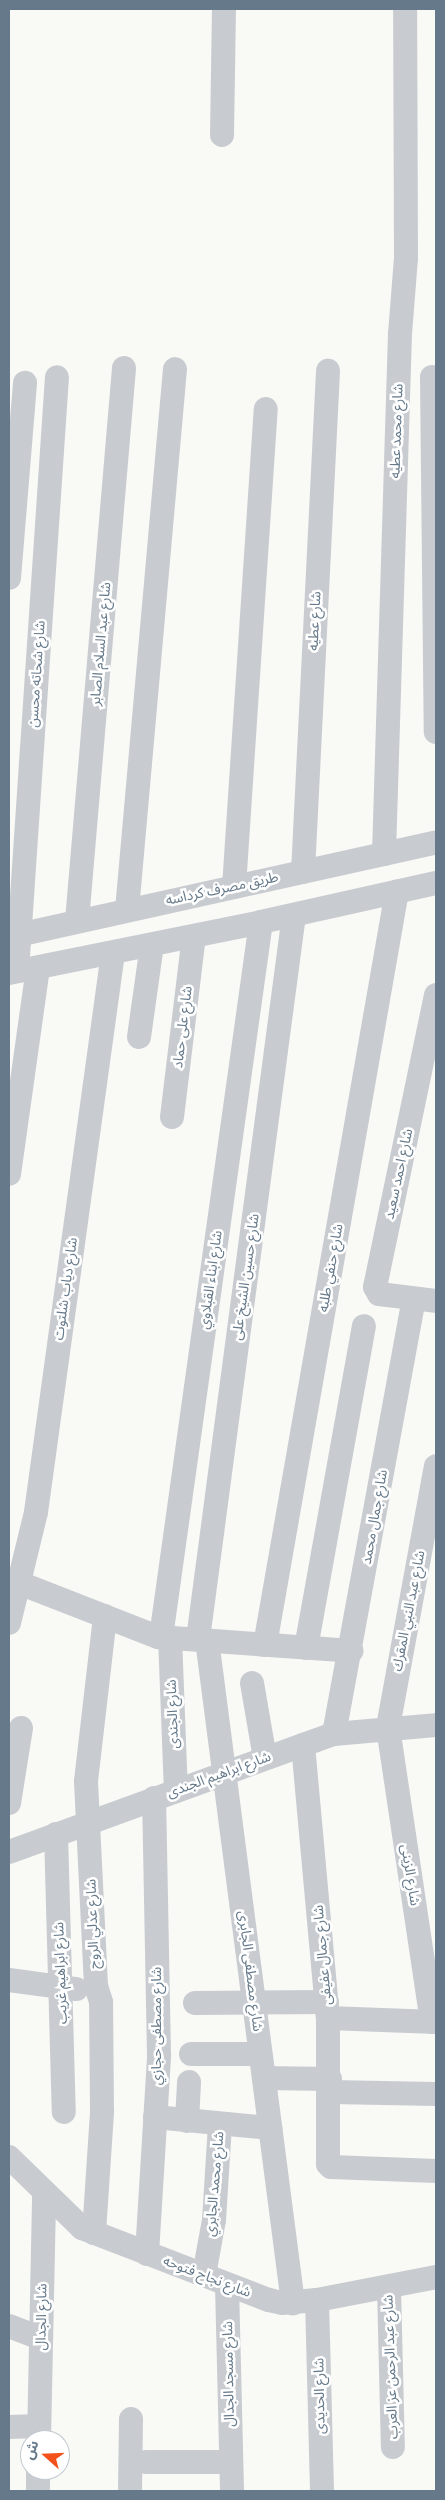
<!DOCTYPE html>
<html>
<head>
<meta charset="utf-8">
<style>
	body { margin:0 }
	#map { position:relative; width:445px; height:2500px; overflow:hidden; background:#f9f9f6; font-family:"Fira Sans Condensed","Noto Sans Arabic",sans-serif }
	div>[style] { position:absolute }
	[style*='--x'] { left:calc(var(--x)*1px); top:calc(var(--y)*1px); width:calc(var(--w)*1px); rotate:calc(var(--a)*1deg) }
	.street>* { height:24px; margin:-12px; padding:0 12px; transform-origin:12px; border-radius:12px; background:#c8ccd0 }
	span { translate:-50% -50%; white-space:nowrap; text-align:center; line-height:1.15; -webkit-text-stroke:5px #fff; paint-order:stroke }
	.street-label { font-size:14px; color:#65798a }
	.frame { position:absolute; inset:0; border:10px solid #65798a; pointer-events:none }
	.north { position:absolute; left:20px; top:2430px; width:50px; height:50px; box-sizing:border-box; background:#fff; border:1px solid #c1c9d0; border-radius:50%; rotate:290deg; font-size:14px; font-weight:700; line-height:20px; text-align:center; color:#65798a }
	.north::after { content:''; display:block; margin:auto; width:18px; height:22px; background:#f3521c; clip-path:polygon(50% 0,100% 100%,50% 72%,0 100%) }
</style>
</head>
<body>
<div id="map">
	<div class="street">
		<i style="--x:222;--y:135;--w:126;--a:-89.1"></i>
		<i style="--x:432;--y:377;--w:355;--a:89.4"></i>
		<i style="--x:9;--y:578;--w:196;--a:-85.3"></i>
		<i style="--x:384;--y:854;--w:520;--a:-88.24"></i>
		<i style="--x:400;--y:334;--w:76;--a:-85.5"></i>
		<i style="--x:406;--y:258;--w:249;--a:-90.2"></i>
		<i style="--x:303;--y:872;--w:502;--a:-87.14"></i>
		<i style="--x:234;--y:887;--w:479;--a:-86.2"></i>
		<i style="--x:127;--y:910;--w:543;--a:-84.93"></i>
		<i style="--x:77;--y:921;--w:555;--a:-85.14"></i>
		<i style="--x:9;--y:937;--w:437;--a:-12.5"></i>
		<i style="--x:17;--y:971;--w:595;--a:-86.15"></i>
		<i style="--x:9;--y:973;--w:257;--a:-11.4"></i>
		<i style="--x:261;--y:922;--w:179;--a:-12.6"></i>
		<i style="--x:436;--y:995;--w:298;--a:101.8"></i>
		<i style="--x:375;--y:1287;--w:8;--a:60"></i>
		<i style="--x:379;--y:1294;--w:57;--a:7"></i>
		<i style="--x:139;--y:1037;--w:93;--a:-82"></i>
		<i style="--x:172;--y:1117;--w:182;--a:-83.1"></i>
		<i style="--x:9;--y:1174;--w:208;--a:-82"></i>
		<i style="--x:9;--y:1579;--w:160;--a:21.3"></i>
		<i style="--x:158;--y:1637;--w:194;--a:4.1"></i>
		<i style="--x:9;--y:1623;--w:114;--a:-76.3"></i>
		<i style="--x:36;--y:1512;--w:564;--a:-82.16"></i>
		<i style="--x:161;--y:1637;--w:722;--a:-82.04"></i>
		<i style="--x:170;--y:1637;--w:153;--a:87.8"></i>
		<i style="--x:198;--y:1639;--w:730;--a:-82.45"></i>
		<i style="--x:207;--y:1640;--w:669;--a:82.61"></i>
		<i style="--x:265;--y:1645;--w:765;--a:-80.07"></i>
		<i style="--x:306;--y:1648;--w:327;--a:-79.8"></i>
		<i style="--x:252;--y:1683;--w:76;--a:80.2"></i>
		<i style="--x:334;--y:1734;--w:442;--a:-79.6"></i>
		<i style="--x:303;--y:1745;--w:274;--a:84.8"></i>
		<i style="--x:328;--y:2018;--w:146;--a:90"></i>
		<i style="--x:328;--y:2164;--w:4;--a:45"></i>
		<i style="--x:331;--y:2167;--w:105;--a:2.2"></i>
		<i style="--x:9;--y:1803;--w:76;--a:-80.9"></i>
		<i style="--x:56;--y:1834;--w:278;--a:88.4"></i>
		<i style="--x:9;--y:1852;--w:346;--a:-20"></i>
		<i style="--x:334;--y:1734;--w:102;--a:-5"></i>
		<i style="--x:9;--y:1980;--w:68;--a:7.7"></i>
		<i style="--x:195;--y:2003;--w:132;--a:-0.4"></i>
		<i style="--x:328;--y:2018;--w:108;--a:2.1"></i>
		<i style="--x:432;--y:2022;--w:298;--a:-98.5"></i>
		<i style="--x:388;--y:1727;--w:265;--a:-79.6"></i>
		<i style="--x:191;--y:2054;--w:69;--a:0"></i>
		<i style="--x:264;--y:2078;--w:66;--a:0.9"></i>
		<i style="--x:330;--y:2092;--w:106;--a:1.1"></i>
		<i style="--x:155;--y:2117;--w:116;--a:5.5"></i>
		<i style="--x:187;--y:2121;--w:39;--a:-87"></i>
		<i style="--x:9;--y:2157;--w:102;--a:44.2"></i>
		<i style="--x:82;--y:2228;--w:200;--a:21.1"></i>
		<i style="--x:269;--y:2300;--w:13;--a:13"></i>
		<i style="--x:282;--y:2303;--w:35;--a:-5"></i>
		<i style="--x:317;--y:2300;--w:121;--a:-10.9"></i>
		<i style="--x:94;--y:2233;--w:122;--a:-86.2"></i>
		<i style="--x:102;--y:2111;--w:109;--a:-90.5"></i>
		<i style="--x:101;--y:2002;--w:17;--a:-107"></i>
		<i style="--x:96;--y:1986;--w:205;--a:-92.8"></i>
		<i style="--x:86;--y:1781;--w:166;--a:-83.4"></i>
		<i style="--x:147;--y:2254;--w:199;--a:-86.5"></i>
		<i style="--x:159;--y:2055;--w:257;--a:-91.1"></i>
		<i style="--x:204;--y:2275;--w:56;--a:-79.7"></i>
		<i style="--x:214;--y:2220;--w:96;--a:-86.4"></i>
		<i style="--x:227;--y:2285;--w:206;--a:88.6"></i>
		<i style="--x:389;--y:2288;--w:159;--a:88.6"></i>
		<i style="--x:317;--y:2300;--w:191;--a:88.5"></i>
		<i style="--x:9;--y:2326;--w:34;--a:21"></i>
		<i style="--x:9;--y:2427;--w:30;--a:-2"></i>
		<i style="--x:39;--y:2440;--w:247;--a:-88.8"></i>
		<i style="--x:146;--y:2462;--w:85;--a:0"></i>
		<i style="--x:38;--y:2491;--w:21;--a:-90"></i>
		<i style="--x:130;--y:2491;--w:72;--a:-89.2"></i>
	</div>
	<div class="street-label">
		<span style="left:397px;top:431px;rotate:-88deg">شارع محمد عطيه</span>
		<span style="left:315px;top:621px;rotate:-87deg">شارع عطيه</span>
		<span style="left:101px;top:644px;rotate:-85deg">شارع عبد السلام الصابر</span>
		<span style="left:37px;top:674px;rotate:-86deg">شارع شحاته محسن</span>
		<span style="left:222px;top:889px;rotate:-12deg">طريق مصرف كرداسه</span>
		<span style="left:183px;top:1027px;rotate:-83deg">شارع على حماد</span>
		<span style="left:399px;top:1174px;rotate:-78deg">شارع احمد سعيد</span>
		<span style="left:331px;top:1268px;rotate:-80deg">شارع حنفي طلبه</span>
		<span style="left:246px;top:1277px;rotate:-82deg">شارع حسين الشيخ على</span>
		<span style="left:211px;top:1280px;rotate:-82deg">شارع ابناء القبلاوي</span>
		<span style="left:66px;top:1289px;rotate:-82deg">شارع دياب شلتوت</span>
		<span style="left:375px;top:1517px;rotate:-80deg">شارع جمال محمد</span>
		<span style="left:409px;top:1611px;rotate:-79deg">شارع عبد النبي المقرك</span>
		<span style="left:173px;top:1714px;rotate:-92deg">شارع الجندى</span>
		<span style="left:219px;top:1775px;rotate:-20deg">شارع ابراهيم الجندى</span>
		<span style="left:410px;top:1875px;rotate:81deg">شارع الزينى</span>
		<span style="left:93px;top:1924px;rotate:-92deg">شارع عدلي الروح</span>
		<span style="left:323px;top:1955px;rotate:-95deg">شارع جمال عفيفى</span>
		<span style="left:250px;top:1971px;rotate:83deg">شارع مصطفى الجابرى</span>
		<span style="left:61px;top:1973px;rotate:-92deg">شارع ابراهيم غريب</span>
		<span style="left:157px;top:2026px;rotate:-90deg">شارع مصطفى حجازي</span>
		<span style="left:215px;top:2184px;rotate:-85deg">شارع محمد الجابري</span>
		<span style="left:207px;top:2277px;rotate:21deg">شارع نجاح فتوحه</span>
		<span style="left:42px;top:2317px;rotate:-89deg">شارع الجدال</span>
		<span style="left:391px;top:2367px;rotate:-92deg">شارع عبد الرحمن عز العرب</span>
		<span style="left:229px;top:2374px;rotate:-91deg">شارع مسجد الجدال</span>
		<span style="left:320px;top:2396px;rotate:-91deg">شارع الحديدى</span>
	</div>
	<div class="frame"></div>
	<div class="north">ش</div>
</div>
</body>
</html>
